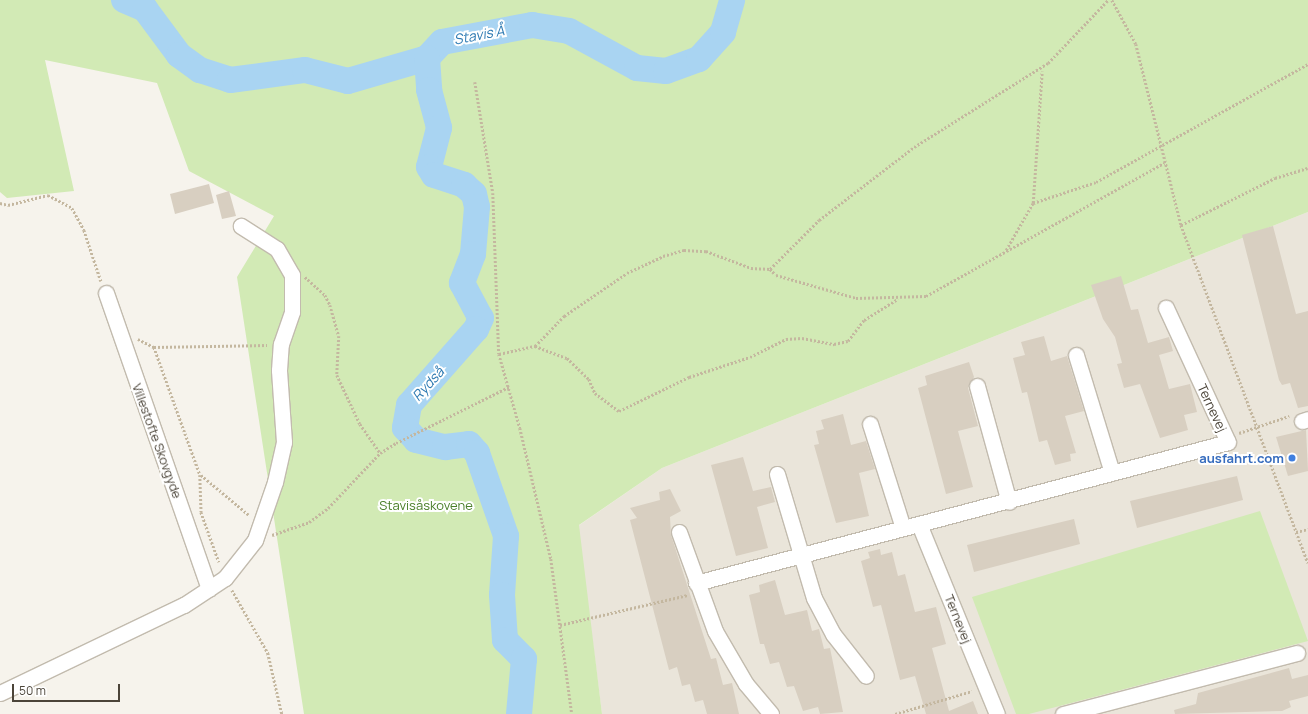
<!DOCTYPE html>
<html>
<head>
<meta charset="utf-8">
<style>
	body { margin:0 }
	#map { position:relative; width:1308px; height:714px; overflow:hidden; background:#f6f3ec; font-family:Manrope,sans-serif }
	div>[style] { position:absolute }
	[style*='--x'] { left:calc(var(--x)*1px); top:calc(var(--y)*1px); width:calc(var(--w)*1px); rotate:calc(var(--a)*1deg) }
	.residential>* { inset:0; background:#eae5da }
	.green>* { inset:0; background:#d2eab5 }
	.river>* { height:26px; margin:-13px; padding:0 13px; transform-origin:13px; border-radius:13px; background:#a9d4f2 }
	.building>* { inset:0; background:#d8cfc1 }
	.path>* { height:2.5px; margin-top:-1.25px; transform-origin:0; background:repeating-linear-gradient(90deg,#c4b79f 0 2px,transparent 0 4px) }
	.roads { filter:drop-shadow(1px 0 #c2bbae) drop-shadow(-1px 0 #c2bbae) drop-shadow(0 1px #c2bbae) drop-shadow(0 -1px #c2bbae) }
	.minor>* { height:15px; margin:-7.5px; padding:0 7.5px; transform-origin:7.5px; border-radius:7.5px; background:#fff }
	.dots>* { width:11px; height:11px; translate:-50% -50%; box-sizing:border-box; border:2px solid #fff; border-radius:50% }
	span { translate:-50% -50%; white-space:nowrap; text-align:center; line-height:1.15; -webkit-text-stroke:4px #fff; paint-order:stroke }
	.street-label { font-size:13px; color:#4b4439 }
	.shop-label { font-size:13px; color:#366cbe; font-weight:700 }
	.right { translate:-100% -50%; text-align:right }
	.park-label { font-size:13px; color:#4a7f2a }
	.water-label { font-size:14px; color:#2e7ab2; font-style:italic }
	.scale { position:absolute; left:12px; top:684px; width:108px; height:18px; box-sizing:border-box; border:2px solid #4b4439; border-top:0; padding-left:5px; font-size:12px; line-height:14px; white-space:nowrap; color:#4b4439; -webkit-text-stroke:3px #fff; paint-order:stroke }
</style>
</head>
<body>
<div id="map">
	<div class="residential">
		<i style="clip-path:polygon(1308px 212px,1308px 714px,602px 714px,578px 526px,662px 468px)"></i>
	</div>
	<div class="green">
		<i style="clip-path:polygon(0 0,1308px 0,1308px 212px,662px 468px,579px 525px,602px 714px,304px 714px,237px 277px,274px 216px,189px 171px,157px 83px,45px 60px,74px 191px,7px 198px,0 192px)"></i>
		<i style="clip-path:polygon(1260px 511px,1308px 641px,1029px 714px,1016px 714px,972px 597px)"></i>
	</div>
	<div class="river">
		<i style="--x:124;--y:0;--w:23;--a:23"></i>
		<i style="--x:145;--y:9;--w:57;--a:53.5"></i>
		<i style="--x:179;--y:55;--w:26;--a:36"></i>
		<i style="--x:200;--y:70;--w:32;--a:18"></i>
		<i style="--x:230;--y:80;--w:76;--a:-7.6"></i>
		<i style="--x:305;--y:70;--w:44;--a:14.3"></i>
		<i style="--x:348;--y:81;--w:82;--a:-16.2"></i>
		<i style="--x:427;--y:58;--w:22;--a:-47"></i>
		<i style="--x:442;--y:42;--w:92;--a:-10.7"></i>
		<i style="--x:532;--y:25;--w:37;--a:9"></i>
		<i style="--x:569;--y:31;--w:77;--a:28.6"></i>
		<i style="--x:637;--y:68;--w:29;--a:6"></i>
		<i style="--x:666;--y:71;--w:35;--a:-20"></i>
		<i style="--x:699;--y:59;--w:36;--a:-48"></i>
		<i style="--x:723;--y:32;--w:33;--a:-74"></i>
		<i style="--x:427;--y:58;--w:32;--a:86"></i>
		<i style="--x:429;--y:90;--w:39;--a:75"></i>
		<i style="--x:439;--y:128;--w:40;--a:104.4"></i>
		<i style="--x:429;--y:167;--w:9;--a:58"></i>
		<i style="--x:434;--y:175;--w:32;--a:18"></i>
		<i style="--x:464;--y:185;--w:13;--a:42"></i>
		<i style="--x:474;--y:194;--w:13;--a:77"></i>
		<i style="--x:477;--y:207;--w:47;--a:94.9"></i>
		<i style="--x:473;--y:254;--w:31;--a:111"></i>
		<i style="--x:462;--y:283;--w:40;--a:62"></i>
		<i style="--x:481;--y:318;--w:12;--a:114"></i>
		<i style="--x:476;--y:329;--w:101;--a:131.4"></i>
		<i style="--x:409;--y:405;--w:23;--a:100"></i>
		<i style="--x:405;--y:428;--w:16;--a:47"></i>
		<i style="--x:416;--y:440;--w:30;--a:14"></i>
		<i style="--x:445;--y:447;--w:24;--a:-7"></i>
		<i style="--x:469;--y:444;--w:12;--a:48"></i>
		<i style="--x:477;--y:453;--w:88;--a:70.7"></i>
		<i style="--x:506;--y:536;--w:59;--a:93.9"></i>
		<i style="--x:502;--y:595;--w:45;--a:86.2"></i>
		<i style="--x:505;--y:640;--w:27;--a:45"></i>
		<i style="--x:524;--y:659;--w:55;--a:95.2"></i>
	</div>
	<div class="building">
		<i style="clip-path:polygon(209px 184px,214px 203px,175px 214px,170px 194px)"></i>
		<i style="clip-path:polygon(229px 191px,236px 216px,222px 219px,216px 195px)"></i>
		<i style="clip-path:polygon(1273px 226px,1296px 314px,1308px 311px,1308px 406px,1298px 408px,1290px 383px,1282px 385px,1279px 380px,1242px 235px)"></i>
		<i style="clip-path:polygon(1121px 276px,1131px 310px,1138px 309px,1148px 343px,1169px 337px,1173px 351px,1159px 355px,1169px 389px,1190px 384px,1197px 412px,1184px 415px,1188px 430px,1160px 438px,1140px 384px,1124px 388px,1117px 364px,1122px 363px,1115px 337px,1103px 319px,1091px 285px)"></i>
		<i style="clip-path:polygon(1044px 336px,1051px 361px,1067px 356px,1084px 411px,1065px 416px,1076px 453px,1070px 454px,1071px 461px,1055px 465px,1047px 440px,1039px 442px,1027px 392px,1022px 393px,1013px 358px,1025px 355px,1021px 342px)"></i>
		<i style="clip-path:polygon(969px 362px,974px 377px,968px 388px,978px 426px,958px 431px,973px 487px,946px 494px,918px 388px,927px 385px,925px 376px)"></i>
		<i style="clip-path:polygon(843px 414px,851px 445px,866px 441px,875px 469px,859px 473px,869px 516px,836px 523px,814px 445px,819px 444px,816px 431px,824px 429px,821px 420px)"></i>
		<i style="clip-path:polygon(1306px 430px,1308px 471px,1288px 476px,1276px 437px)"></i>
		<i style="clip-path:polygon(743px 457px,753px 491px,771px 487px,775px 502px,757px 507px,768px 548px,736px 556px,711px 465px)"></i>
		<i style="clip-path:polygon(1237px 476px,1243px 500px,1137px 528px,1130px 501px)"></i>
		<i style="clip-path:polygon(670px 489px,681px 511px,670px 517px,671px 535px,711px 659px,716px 658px,723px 685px,732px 683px,739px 714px,707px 714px,703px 700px,695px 702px,690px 684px,682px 686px,677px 667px,669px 670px,630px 520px,637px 518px,630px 508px,660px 500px,659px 492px)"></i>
		<i style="clip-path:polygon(1074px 519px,1080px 544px,974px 572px,967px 545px)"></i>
		<i style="clip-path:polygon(880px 549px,881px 555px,892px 552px,898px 576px,905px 574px,915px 612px,936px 607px,946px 644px,932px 648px,949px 711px,973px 701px,978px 714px,926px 714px,915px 676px,900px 680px,881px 605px,873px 607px,861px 561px,870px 558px,868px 552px)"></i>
		<i style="clip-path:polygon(775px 580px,785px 615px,807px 610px,812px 631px,819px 629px,824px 649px,830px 648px,843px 712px,820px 714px,818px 707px,803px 711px,794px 686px,787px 687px,779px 662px,770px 664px,764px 644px,760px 644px,749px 595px,760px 592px,759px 585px)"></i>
		<i style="clip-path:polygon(1289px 668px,1292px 679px,1308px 675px,1308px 696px,1289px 701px,1291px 707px,1282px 711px,1175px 714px,1174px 710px,1196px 704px,1198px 693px)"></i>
	</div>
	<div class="path">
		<i style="--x:1112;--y:0;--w:50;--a:61.4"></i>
		<i style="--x:1136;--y:44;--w:187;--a:76"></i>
		<i style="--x:1181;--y:225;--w:361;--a:69.4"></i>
		<i style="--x:475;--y:82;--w:112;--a:80.8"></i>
		<i style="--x:493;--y:193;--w:161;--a:87.9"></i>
		<i style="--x:499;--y:354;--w:77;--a:74.2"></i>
		<i style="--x:520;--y:428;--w:135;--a:76.7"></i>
		<i style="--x:551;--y:559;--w:156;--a:82.3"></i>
		<i style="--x:0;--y:203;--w:8;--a:14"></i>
		<i style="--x:8;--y:205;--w:41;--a:-14"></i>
		<i style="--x:48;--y:195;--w:27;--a:28"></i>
		<i style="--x:72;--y:208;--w:25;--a:61"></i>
		<i style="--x:84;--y:230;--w:54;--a:71.6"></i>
		<i style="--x:1033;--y:203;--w:132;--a:-86.1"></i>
		<i style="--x:1181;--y:225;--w:105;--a:-26.6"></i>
		<i style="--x:1275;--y:178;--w:34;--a:-17"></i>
		<i style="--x:1006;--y:250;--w:54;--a:-60.1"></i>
		<i style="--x:1033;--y:203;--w:66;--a:-18.4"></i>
		<i style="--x:1096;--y:182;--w:243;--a:-29.1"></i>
		<i style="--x:770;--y:269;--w:8;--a:45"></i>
		<i style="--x:776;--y:275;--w:83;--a:16"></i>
		<i style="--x:856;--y:298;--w:70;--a:-1.6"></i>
		<i style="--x:926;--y:296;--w:273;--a:-29.2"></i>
		<i style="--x:305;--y:277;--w:27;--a:42"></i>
		<i style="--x:325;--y:295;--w:11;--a:63"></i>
		<i style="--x:330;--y:305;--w:32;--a:74"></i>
		<i style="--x:339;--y:336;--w:39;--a:93"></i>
		<i style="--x:337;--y:375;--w:54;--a:64.9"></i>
		<i style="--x:360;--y:424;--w:35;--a:55"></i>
		<i style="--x:138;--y:339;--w:18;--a:27"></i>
		<i style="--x:154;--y:347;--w:113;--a:-1"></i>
		<i style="--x:535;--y:346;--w:34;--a:21"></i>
		<i style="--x:567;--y:358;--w:30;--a:44"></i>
		<i style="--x:589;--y:379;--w:15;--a:67"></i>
		<i style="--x:595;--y:393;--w:30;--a:37"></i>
		<i style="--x:619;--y:411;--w:78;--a:-25.9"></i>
		<i style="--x:689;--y:377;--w:64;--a:-18.2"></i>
		<i style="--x:750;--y:357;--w:40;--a:-26.6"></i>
		<i style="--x:786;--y:339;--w:16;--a:-4"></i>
		<i style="--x:802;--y:338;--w:33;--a:11"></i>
		<i style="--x:834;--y:344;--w:14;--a:-12"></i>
		<i style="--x:848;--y:341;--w:26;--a:-53"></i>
		<i style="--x:864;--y:320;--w:40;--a:-32"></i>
		<i style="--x:154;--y:347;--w:136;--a:70.2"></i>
		<i style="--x:200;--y:475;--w:37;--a:88"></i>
		<i style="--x:201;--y:512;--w:53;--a:70.2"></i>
		<i style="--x:499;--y:354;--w:37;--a:-13"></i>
		<i style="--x:535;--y:346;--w:42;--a:-46"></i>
		<i style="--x:564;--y:316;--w:76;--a:-34.3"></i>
		<i style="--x:627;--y:273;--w:40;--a:-25"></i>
		<i style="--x:663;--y:256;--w:22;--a:-16"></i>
		<i style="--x:684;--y:250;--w:22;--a:3"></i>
		<i style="--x:706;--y:251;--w:48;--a:20.7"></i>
		<i style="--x:751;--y:268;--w:19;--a:3"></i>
		<i style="--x:770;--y:269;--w:69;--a:-45"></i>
		<i style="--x:819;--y:220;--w:120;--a:-37.5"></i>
		<i style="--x:914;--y:147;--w:158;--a:-32.1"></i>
		<i style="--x:1048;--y:63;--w:87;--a:-46.4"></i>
		<i style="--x:1239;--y:433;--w:53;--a:-18.8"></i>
		<i style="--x:201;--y:475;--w:62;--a:39.8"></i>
		<i style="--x:1296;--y:532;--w:12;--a:-14"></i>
		<i style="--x:272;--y:535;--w:39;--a:-19"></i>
		<i style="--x:309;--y:522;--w:24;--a:-36"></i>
		<i style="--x:328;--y:508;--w:76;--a:-46.6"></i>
		<i style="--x:380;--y:453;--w:19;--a:-32"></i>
		<i style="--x:396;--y:443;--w:126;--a:-26.4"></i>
		<i style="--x:232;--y:590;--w:73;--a:60.3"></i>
		<i style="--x:268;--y:653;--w:63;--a:77.1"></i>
		<i style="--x:560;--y:625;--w:131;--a:-13.2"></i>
		<i style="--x:895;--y:714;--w:80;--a:-16.6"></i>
	</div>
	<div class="roads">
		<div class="minor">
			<i style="--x:106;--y:293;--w:313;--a:70.8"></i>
			<i style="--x:1076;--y:355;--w:123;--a:73"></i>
			<i style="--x:977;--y:386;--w:120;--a:74.6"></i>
			<i style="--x:1302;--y:421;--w:6;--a:-18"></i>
			<i style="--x:870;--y:424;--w:109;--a:72.4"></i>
			<i style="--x:777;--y:474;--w:129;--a:73.4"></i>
			<i style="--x:814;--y:598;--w:41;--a:62.2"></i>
			<i style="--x:833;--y:634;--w:53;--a:51.8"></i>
			<i style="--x:919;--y:524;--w:205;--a:67.7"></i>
			<i style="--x:679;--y:532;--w:105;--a:70"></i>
			<i style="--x:715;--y:631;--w:61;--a:59.7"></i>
			<i style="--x:746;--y:684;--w:39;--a:50"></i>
			<i style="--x:696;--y:583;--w:550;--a:-14.84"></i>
			<i style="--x:1228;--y:442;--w:148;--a:-114.8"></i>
			<i style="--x:0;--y:693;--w:204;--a:-25.6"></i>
			<i style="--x:184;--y:605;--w:49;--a:-33.4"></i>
			<i style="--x:225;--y:578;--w:48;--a:-51.7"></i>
			<i style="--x:255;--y:540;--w:61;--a:-71"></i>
			<i style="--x:275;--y:482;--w:41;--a:-77.3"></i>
			<i style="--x:284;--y:442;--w:72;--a:-94"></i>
			<i style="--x:279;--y:370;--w:26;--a:-86"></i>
			<i style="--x:281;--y:344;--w:34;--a:-71"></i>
			<i style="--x:292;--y:312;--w:37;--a:-90"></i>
			<i style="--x:292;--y:275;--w:30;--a:-120"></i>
			<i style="--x:277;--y:249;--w:43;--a:-147.4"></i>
			<i style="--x:1063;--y:714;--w:242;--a:-14.6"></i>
		</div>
	</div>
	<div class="dots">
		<i style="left:1292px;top:458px;background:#3f7fe0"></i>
	</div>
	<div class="street-label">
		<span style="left:1212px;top:408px;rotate:65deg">Ternevej</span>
		<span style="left:157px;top:441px;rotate:70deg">Villestofte Skovgyde</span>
		<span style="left:958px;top:619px;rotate:68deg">Ternevej</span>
	</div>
	<div class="shop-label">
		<span class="right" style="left:1284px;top:458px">ausfahrt.com</span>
	</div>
	<div class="park-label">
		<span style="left:426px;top:505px">Stavisåskovene</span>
	</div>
	<div class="water-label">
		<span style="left:479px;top:35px;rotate:-11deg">Stavis Å</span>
		<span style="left:428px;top:384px;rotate:-48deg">Rydså</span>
	</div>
	<div class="scale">50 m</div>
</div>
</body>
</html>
